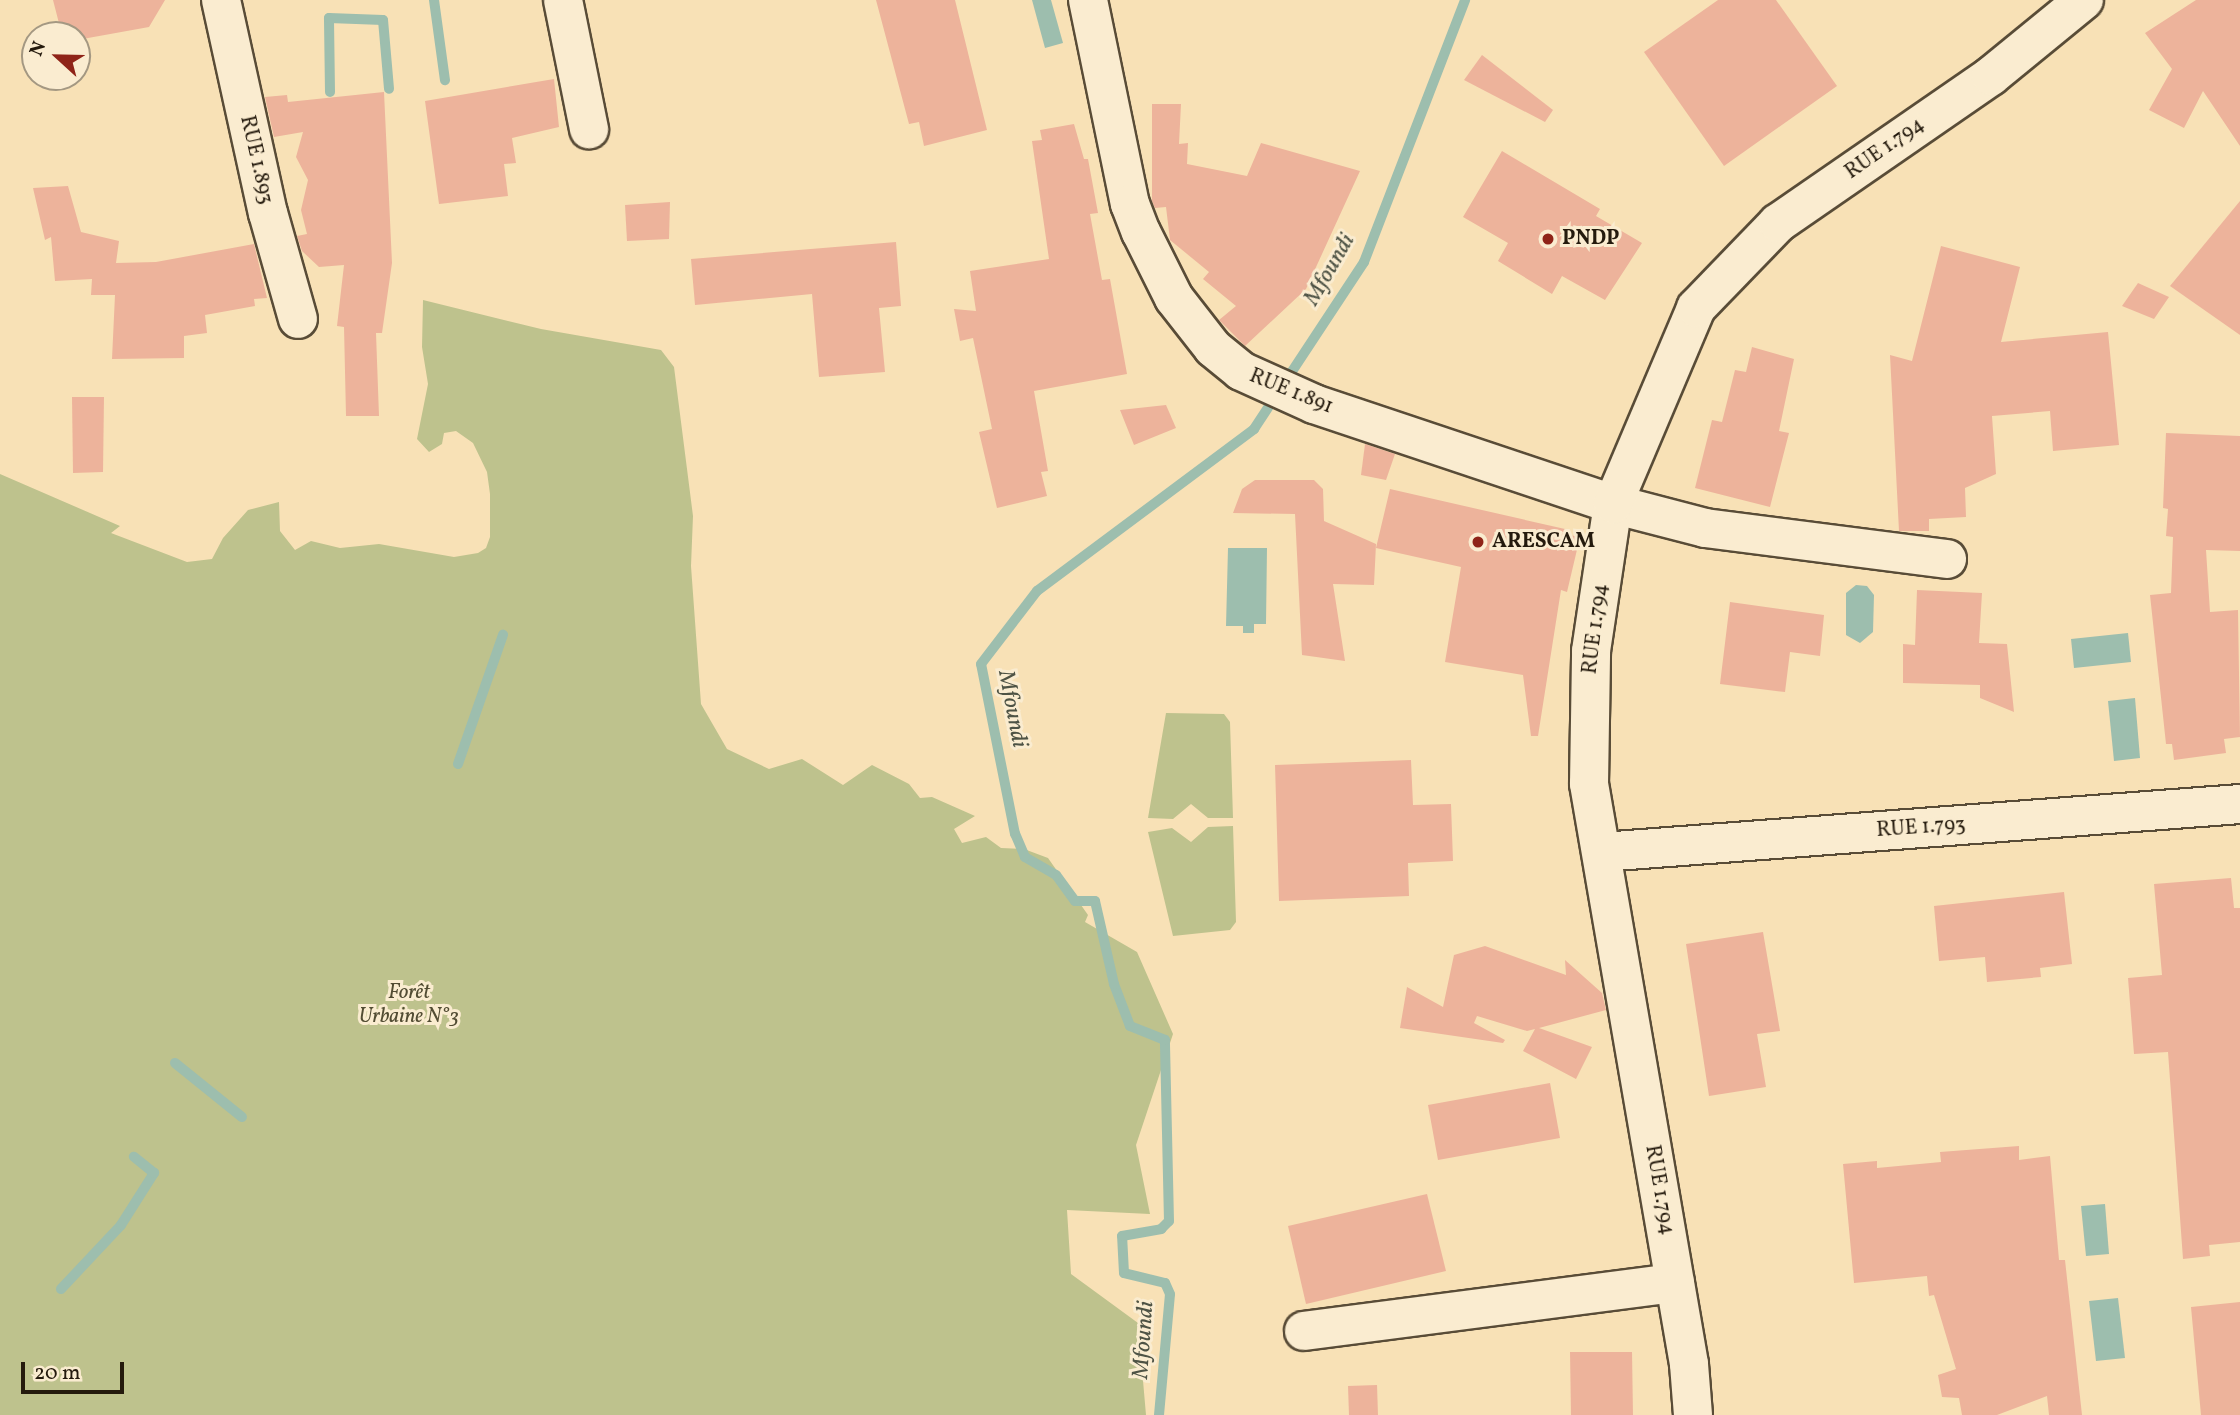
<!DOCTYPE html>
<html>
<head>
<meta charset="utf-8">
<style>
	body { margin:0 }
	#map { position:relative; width:2240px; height:1415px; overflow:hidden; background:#f8e1b6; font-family:Vollkorn,serif }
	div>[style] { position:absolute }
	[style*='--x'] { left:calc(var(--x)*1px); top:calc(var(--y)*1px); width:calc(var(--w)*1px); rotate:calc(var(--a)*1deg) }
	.green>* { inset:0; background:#bec28d }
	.water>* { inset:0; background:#9dbeae }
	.stream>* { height:10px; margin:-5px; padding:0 5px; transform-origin:5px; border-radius:5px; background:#9dbeae }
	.building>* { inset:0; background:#edb39b }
	.roads { filter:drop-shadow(2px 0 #594c37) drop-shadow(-2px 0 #594c37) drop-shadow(0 2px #594c37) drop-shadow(0 -2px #594c37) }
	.minor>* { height:38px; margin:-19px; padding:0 19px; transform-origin:19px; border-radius:19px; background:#faecd0 }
	.dots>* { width:19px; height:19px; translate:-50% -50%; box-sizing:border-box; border:4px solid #faecd0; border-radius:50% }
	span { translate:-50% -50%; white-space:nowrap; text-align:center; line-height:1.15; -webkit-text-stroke:6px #faecd0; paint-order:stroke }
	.street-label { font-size:21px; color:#241a0d }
	.poi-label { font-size:21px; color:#241a0d; font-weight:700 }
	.left { translate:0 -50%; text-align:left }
	.park-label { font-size:21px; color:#524c33; font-style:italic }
	.water-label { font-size:23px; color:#4e5345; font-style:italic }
	.north { position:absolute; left:21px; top:21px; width:70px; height:70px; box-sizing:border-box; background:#faecd0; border:2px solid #a49882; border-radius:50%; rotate:292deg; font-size:19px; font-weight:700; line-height:28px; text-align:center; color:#241a0d }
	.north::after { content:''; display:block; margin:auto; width:24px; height:32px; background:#8f2418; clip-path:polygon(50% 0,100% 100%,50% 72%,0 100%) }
	.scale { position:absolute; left:21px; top:1362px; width:103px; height:32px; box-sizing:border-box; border:4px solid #241a0d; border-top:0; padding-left:9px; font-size:21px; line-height:24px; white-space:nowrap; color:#241a0d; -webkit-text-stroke:5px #faecd0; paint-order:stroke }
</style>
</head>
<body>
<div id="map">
	<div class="green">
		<i style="clip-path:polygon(423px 300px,541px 329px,661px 350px,674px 367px,693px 516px,691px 566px,701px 704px,727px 749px,769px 769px,802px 759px,843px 785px,872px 765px,909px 784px,920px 798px,932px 797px,975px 816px,954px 829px,962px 843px,986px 837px,1001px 848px,1024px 849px,1048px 858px,1088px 915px,1085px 922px,1137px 952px,1173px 1034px,1136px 1145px,1150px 1214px,1067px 1210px,1071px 1274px,1138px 1323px,1146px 1415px,0 1415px,0 474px,120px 526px,111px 533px,187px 562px,212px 559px,223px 538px,248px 510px,279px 502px,280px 531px,295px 550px,311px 541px,340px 548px,379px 544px,454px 557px,478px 553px,486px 548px,490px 537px,490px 494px,487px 472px,473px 443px,456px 431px,444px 433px,442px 444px,429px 452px,417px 439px,428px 384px,422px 347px)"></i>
		<i style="clip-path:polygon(1166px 713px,1224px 714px,1230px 722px,1233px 818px,1208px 818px,1191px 804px,1173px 819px,1148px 818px)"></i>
		<i style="clip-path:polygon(1233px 826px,1236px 922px,1230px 930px,1173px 936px,1148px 832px,1172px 828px,1191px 842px,1208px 827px)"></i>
	</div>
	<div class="water">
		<i style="clip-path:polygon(1032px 0,1051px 0,1063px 43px,1045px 48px)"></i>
		<i style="clip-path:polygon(1228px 548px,1267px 548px,1266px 624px,1254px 624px,1254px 633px,1243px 633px,1243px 626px,1226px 626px)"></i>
		<i style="clip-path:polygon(1856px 585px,1867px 586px,1874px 595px,1873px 632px,1860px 643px,1846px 635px,1846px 593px)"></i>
		<i style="clip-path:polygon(2128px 633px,2131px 662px,2074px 668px,2071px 639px)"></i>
		<i style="clip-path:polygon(2135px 698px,2140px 758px,2114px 761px,2108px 701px)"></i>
		<i style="clip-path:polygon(2105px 1204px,2109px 1254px,2086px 1256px,2081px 1206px)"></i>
		<i style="clip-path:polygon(2118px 1298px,2125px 1358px,2096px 1361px,2089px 1301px)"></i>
	</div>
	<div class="stream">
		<i style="--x:434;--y:0;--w:81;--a:82.2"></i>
		<i style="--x:330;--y:92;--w:74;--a:-90.8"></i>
		<i style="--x:329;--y:18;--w:54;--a:2.1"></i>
		<i style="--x:383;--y:20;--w:69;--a:85"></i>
		<i style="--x:458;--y:764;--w:137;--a:-70.8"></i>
		<i style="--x:175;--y:1063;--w:86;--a:38.9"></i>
		<i style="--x:61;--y:1289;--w:88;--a:-46.8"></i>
		<i style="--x:121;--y:1225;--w:62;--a:-57.6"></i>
		<i style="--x:154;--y:1173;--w:26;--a:-141"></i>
		<i style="--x:1159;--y:1415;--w:121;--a:-84.8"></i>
		<i style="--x:1170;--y:1294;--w:12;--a:-114"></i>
		<i style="--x:1165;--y:1283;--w:42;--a:-166.3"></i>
		<i style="--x:1124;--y:1273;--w:37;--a:-93"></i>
		<i style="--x:1122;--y:1236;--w:40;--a:-10"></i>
		<i style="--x:1161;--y:1229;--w:11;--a:-45"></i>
		<i style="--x:1169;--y:1221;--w:181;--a:-91.3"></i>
		<i style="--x:1165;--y:1040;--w:38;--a:-158"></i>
		<i style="--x:1130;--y:1026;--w:45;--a:-110.9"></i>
		<i style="--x:1114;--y:984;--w:85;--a:-102.9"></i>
		<i style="--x:1095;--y:901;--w:20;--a:180"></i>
		<i style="--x:1075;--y:901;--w:32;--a:-126"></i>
		<i style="--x:1056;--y:875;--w:36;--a:-150"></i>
		<i style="--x:1025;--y:857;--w:25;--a:-113"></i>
		<i style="--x:1015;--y:834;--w:173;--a:-101.3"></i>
		<i style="--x:981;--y:664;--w:92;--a:-52.5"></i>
		<i style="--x:1037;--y:591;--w:271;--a:-36.7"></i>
		<i style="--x:1254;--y:429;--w:200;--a:-56.6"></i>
		<i style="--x:1364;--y:262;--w:281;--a:-68.9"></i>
	</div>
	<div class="building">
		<i style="clip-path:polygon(53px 0,165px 0,149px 27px,77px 40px,77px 35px,62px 35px)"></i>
		<i style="clip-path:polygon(876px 0,955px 0,987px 130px,924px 146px,919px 122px,909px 124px)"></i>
		<i style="clip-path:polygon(1718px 0,1776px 0,1837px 86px,1724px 166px,1644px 52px)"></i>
		<i style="clip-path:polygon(2196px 0,2240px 0,2240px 146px,2203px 91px,2184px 128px,2149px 110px,2172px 69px,2145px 33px)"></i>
		<i style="clip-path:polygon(1482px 55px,1553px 110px,1545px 122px,1464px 80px)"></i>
		<i style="clip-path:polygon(554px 79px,559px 127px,512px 138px,516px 163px,504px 164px,508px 196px,439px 204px,425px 101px)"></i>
		<i style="clip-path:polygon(384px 92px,392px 263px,382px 333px,376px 333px,379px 416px,346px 416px,344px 327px,337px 326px,344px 265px,319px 267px,302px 251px,297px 236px,307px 234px,301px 210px,308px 180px,296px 157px,303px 132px,274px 137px,265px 97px,287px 95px,288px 102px)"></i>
		<i style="clip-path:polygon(1152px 104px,1181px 104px,1179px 144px,1188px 143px,1187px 164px,1247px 176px,1261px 143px,1360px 171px,1306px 289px,1245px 346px,1219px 320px,1236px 306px,1203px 279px,1209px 272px,1170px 240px,1166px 207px,1155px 208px,1152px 201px)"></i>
		<i style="clip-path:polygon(1074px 124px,1084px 159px,1088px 159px,1098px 213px,1090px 214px,1102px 280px,1110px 279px,1127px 374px,1034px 391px,1048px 471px,1041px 472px,1047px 496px,997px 508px,979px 432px,992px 429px,973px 338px,960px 341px,954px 309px,976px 311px,970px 271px,1049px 259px,1032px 141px,1042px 140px,1040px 130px)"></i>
		<i style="clip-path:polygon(1502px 151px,1600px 209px,1596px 216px,1642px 243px,1605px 300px,1562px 276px,1552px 294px,1498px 261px,1508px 243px,1463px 217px)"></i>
		<i style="clip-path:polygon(68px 186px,81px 232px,119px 241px,116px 263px,156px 262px,254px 244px,267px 298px,254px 299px,255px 306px,205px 315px,207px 333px,184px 336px,184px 358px,112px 359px,115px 295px,91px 295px,92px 279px,55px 281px,51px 237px,45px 240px,33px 188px)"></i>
		<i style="clip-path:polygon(2240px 201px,2240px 335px,2170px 286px)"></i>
		<i style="clip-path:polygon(670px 202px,669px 239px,627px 241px,625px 205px)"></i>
		<i style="clip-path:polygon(896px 242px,901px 306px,879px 308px,885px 372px,819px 377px,812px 294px,695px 305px,691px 259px)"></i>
		<i style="clip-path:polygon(1941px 246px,2020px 267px,2001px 342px,2108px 332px,2119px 445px,2053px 451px,2050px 411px,1992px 416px,1996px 474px,1965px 488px,1966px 517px,1929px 519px,1929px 531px,1899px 531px,1890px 355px,1912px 361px)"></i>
		<i style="clip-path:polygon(2138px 283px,2169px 297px,2154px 319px,2122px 306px)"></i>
		<i style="clip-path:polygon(1752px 347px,1794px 359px,1779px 431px,1789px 433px,1770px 507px,1695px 488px,1712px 420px,1722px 422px,1735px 370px,1746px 372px)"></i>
		<i style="clip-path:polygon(72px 397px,104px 397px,103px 472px,73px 473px)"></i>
		<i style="clip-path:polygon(1166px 405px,1176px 428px,1134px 445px,1120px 410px)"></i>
		<i style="clip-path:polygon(2166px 433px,2240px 436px,2240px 551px,2206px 550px,2210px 612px,2238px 610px,2240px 737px,2224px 739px,2226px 753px,2174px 760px,2172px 744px,2166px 744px,2150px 595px,2171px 593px,2173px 537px,2166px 536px,2168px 509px,2163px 508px)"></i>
		<i style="clip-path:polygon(1365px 444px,1395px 454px,1386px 480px,1361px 475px)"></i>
		<i style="clip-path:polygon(1255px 480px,1314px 480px,1323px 489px,1324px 521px,1376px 544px,1374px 585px,1333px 584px,1345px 661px,1302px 655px,1295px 514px,1233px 513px,1242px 489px)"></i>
		<i style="clip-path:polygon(1390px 489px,1565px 529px,1564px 534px,1580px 537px,1567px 592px,1561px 590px,1538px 736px,1531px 736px,1523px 675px,1445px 662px,1461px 567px,1376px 548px)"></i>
		<i style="clip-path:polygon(1917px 590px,1982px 593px,1979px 643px,2007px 644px,2014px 712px,1980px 698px,1980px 685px,1903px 683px,1903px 644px,1915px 645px)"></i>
		<i style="clip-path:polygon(1730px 602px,1824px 615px,1820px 656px,1790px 652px,1785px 692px,1720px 684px)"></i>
		<i style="clip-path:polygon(1411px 760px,1413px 805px,1451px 804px,1453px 861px,1408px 863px,1409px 896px,1279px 901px,1275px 765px)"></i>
		<i style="clip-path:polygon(2231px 878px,2234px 908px,2240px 908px,2240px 1242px,2209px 1245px,2210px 1256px,2183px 1259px,2168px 1052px,2134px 1054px,2128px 978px,2162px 975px,2154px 884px)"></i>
		<i style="clip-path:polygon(2064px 892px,2072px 964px,2040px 968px,2041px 977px,1987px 982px,1985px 957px,1939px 961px,1934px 906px)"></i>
		<i style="clip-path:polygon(1763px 932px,1780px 1031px,1757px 1034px,1766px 1087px,1709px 1096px,1686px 944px)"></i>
		<i style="clip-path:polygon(1485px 946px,1566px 975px,1565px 960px,1602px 993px,1606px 1010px,1539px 1028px,1592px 1047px,1576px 1079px,1523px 1051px,1535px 1029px,1527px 1031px,1477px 1016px,1474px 1023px,1505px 1040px,1503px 1043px,1400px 1028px,1407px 987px,1443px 1007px,1454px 955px)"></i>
		<i style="clip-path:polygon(1550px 1083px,1560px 1138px,1438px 1160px,1428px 1105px)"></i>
		<i style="clip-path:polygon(2019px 1146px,2019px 1160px,2050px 1156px,2059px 1260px,2065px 1260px,2082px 1415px,2049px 1415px,2047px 1396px,1997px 1415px,1962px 1415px,1959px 1398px,1942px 1397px,1938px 1375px,1956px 1369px,1934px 1295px,1929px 1296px,1927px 1276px,1854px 1283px,1843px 1164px,1877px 1161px,1877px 1168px,1941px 1162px,1940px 1152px)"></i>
		<i style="clip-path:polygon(1427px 1194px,1446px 1271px,1306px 1304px,1288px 1226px)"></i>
		<i style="clip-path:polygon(2240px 1302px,2240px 1415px,2201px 1415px,2191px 1307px)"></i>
		<i style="clip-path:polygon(1570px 1352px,1632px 1352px,1633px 1415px,1571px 1415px)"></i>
		<i style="clip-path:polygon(1377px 1385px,1378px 1415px,1349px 1415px,1348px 1386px)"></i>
	</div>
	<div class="roads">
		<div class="minor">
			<i style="--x:221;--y:0;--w:218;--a:77.6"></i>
			<i style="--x:268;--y:213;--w:110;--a:74.2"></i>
			<i style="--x:563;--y:0;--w:132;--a:78.6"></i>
			<i style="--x:1088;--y:0;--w:208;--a:78.4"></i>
			<i style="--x:1130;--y:204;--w:30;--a:69"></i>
			<i style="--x:1141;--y:232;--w:74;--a:63.4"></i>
			<i style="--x:1174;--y:298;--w:63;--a:52"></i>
			<i style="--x:1213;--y:348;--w:36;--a:39"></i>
			<i style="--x:1241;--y:371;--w:80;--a:24.3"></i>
			<i style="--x:1314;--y:404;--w:315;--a:18.5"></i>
			<i style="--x:1613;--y:504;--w:95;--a:14.6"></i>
			<i style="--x:1705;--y:528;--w:244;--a:7.3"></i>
			<i style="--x:1602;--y:852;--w:640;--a:-4.3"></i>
			<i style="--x:1304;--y:1331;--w:374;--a:-7.4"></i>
			<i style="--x:1693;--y:1415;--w:51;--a:-94.5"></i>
			<i style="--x:1689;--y:1364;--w:589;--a:-99.78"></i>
			<i style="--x:1589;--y:784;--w:133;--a:-89.1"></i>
			<i style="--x:1591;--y:651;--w:149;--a:-81.5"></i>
			<i style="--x:1613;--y:504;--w:213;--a:-67"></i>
			<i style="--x:1696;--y:308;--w:118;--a:-46"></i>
			<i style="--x:1778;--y:223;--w:259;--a:-34.6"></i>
			<i style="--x:1991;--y:76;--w:120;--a:-39.3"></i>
		</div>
	</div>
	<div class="dots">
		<i style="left:1548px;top:239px;background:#8f2418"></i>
		<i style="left:1478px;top:542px;background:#8f2418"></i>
	</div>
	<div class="street-label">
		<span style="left:1885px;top:149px;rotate:-35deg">RUE 1.794</span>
		<span style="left:256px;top:160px;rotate:77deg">RUE 1.893</span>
		<span style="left:1291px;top:392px;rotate:22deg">RUE 1.891</span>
		<span style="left:1596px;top:629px;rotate:-83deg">RUE 1.794</span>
		<span style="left:1921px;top:828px;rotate:-4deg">RUE 1.793</span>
		<span style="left:1659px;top:1190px;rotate:80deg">RUE 1.794</span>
	</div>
	<div class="poi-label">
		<span class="left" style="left:1562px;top:239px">PNDP</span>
		<span class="left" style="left:1492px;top:542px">ARESCAM</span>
	</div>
	<div class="park-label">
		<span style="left:409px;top:1005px">Forêt<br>Urbaine N°3</span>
	</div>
	<div class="water-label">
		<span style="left:1330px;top:270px;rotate:-60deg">Mfoundi</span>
		<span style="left:1012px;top:709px;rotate:79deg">Mfoundi</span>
		<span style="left:1144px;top:1340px;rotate:-86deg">Mfoundi</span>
	</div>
	<div class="north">N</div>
	<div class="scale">20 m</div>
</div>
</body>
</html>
